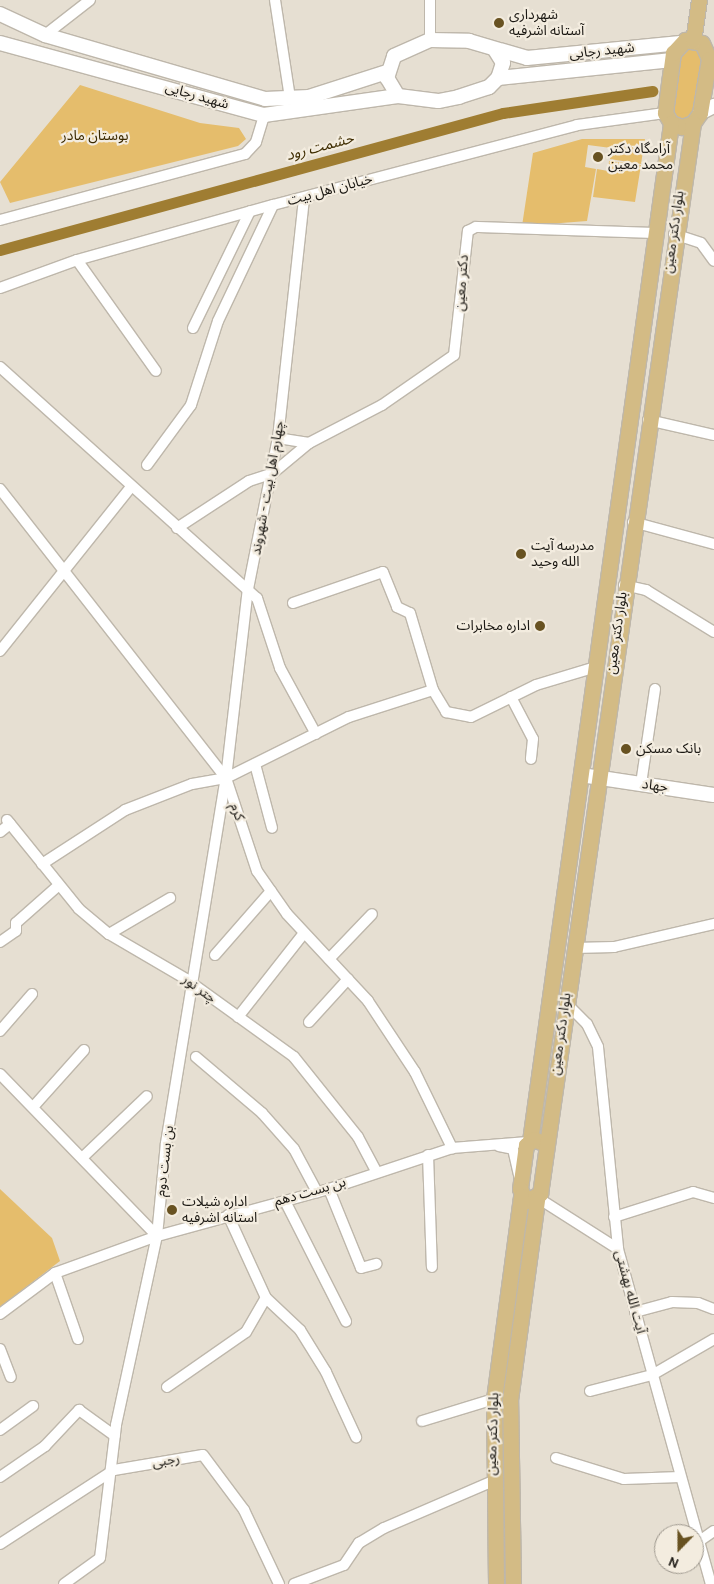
<!DOCTYPE html>
<html>
<head>
<meta charset="utf-8">
<style>
	body { margin:0 }
	#map { position:relative; width:714px; height:1584px; overflow:hidden; background:#e6dfd2; font-family:Karla,"Noto Sans Arabic",sans-serif }
	div>[style] { position:absolute }
	[style*='--x'] { left:calc(var(--x)*1px); top:calc(var(--y)*1px); width:calc(var(--w)*1px); rotate:calc(var(--a)*1deg) }
	.green>* { inset:0; background:#e5bd6c }
	.canal>* { height:11px; margin:-5.5px; padding:0 5.5px; transform-origin:5.5px; border-radius:5.5px; background:#9f7d32 }
	.roads { filter:drop-shadow(1px 0 #beb7ab) drop-shadow(-1px 0 #beb7ab) drop-shadow(0 1px #beb7ab) drop-shadow(0 -1px #beb7ab) }
	.street>* { height:10px; margin:-5px; padding:0 5px; transform-origin:5px; border-radius:5px; background:#fff }
	.secondary>* { height:14px; margin:-7px; padding:0 7px; transform-origin:7px; border-radius:7px; background:#fff }
	.primary>* { height:15px; margin:-7.5px; padding:0 7.5px; transform-origin:7.5px; border-radius:7.5px; background:#d3bb85 }
	.dots>* { width:14px; height:14px; translate:-50% -50%; box-sizing:border-box; border:2px solid #f3ecdf; border-radius:50% }
	span { translate:-50% -50%; white-space:nowrap; text-align:center; line-height:1.15; -webkit-text-stroke:4.5px #f3ecdf; paint-order:stroke }
	.poi-label { font-size:14px; color:#1b1813 }
	.left { translate:0 -50%; text-align:left }
	.right { translate:-100% -50%; text-align:right }
	.street-label { font-size:14px; color:#1b1813 }
	.park-label { font-size:14px; color:#3b2900 }
	.water-label { font-size:15px; color:#3e2c01; font-style:italic }
	.north { position:absolute; left:654px; top:1524px; width:50px; height:50px; box-sizing:border-box; background:#f3ecdf; border:1px solid #9d978d; border-radius:50%; rotate:202deg; font-size:14px; font-weight:700; line-height:20px; text-align:center; color:#1b1813 }
	.north::after { content:''; display:block; margin:auto; width:18px; height:22px; background:#685221; clip-path:polygon(50% 0,100% 100%,50% 72%,0 100%) }
</style>
</head>
<body>
<div id="map">
	<div class="green">
		<i style="clip-path:polygon(695px 47px,704px 57px,693px 116px,680px 120px,670px 114px,681px 49px)"></i>
		<i style="clip-path:polygon(80px 85px,200px 123px,239px 128px,246px 139px,238px 146px,10px 203px,0 182px)"></i>
		<i style="clip-path:polygon(582px 139px,645px 139px,641px 164px,610px 159px,611px 148px,588px 145px,585px 167px,596px 169px,587px 221px,522px 226px,533px 153px)"></i>
		<i style="clip-path:polygon(609px 161px,641px 165px,635px 202px,593px 197px,597px 169px,608px 171px)"></i>
		<i style="clip-path:polygon(0 1189px,52px 1238px,60px 1261px,0 1307px)"></i>
	</div>
	<div class="canal">
		<i style="--x:0;--y:250;--w:521;--a:-15.24"></i>
		<i style="--x:503;--y:113;--w:151;--a:-8.4"></i>
	</div>
	<div class="roads">
		<div class="street">
			<i style="--x:275;--y:0;--w:99;--a:81.3"></i>
			<i style="--x:45;--y:35;--w:57;--a:-37.9"></i>
			<i style="--x:430;--y:40;--w:40;--a:-90"></i>
			<i style="--x:0;--y:220;--w:254;--a:-15.1"></i>
			<i style="--x:245;--y:154;--w:16;--a:-47"></i>
			<i style="--x:256;--y:142;--w:28;--a:-73"></i>
			<i style="--x:674;--y:234;--w:28;--a:18"></i>
			<i style="--x:701;--y:243;--w:22;--a:54"></i>
			<i style="--x:77;--y:260;--w:136;--a:54.6"></i>
			<i style="--x:0;--y:288;--w:82;--a:-20"></i>
			<i style="--x:77;--y:260;--w:204;--a:-15.7"></i>
			<i style="--x:273;--y:205;--w:314;--a:-14.7"></i>
			<i style="--x:577;--y:125;--w:89;--a:-7.8"></i>
			<i style="--x:193;--y:328;--w:130;--a:-64"></i>
			<i style="--x:0;--y:367;--w:346;--a:42"></i>
			<i style="--x:257;--y:598;--w:74;--a:71.8"></i>
			<i style="--x:280;--y:668;--w:75;--a:61.4"></i>
			<i style="--x:648;--y:420;--w:68;--a:12.8"></i>
			<i style="--x:309;--y:443;--w:82;--a:-27.5"></i>
			<i style="--x:382;--y:405;--w:88;--a:-34.8"></i>
			<i style="--x:454;--y:355;--w:125;--a:-83.6"></i>
			<i style="--x:468;--y:231;--w:9;--a:-27"></i>
			<i style="--x:476;--y:227;--w:181;--a:1.9"></i>
			<i style="--x:147;--y:465;--w:74;--a:-53.7"></i>
			<i style="--x:191;--y:405;--w:88;--a:-72.2"></i>
			<i style="--x:218;--y:321;--w:128;--a:-64.6"></i>
			<i style="--x:0;--y:489;--w:367;--a:52"></i>
			<i style="--x:226;--y:778;--w:98;--a:71.6"></i>
			<i style="--x:257;--y:871;--w:52;--a:55.1"></i>
			<i style="--x:287;--y:914;--w:119;--a:47"></i>
			<i style="--x:368;--y:1001;--w:85;--a:56.5"></i>
			<i style="--x:415;--y:1072;--w:85;--a:64"></i>
			<i style="--x:633;--y:522;--w:84;--a:15.2"></i>
			<i style="--x:177;--y:528;--w:86;--a:-33.1"></i>
			<i style="--x:249;--y:481;--w:25;--a:-18"></i>
			<i style="--x:273;--y:473;--w:47;--a:-39.8"></i>
			<i style="--x:309;--y:443;--w:31;--a:-171"></i>
			<i style="--x:624;--y:585;--w:23;--a:13"></i>
			<i style="--x:646;--y:590;--w:80;--a:31.7"></i>
			<i style="--x:293;--y:603;--w:95;--a:-19"></i>
			<i style="--x:383;--y:572;--w:38;--a:68"></i>
			<i style="--x:397;--y:607;--w:14;--a:25"></i>
			<i style="--x:410;--y:613;--w:80;--a:73.4"></i>
			<i style="--x:433;--y:690;--w:26;--a:59"></i>
			<i style="--x:446;--y:712;--w:25;--a:11"></i>
			<i style="--x:471;--y:717;--w:72;--a:-26.2"></i>
			<i style="--x:536;--y:685;--w:63;--a:-16.7"></i>
			<i style="--x:0;--y:651;--w:210;--a:-51.4"></i>
			<i style="--x:511;--y:697;--w:47;--a:62.4"></i>
			<i style="--x:533;--y:739;--w:20;--a:96"></i>
			<i style="--x:255;--y:764;--w:66;--a:75.1"></i>
			<i style="--x:641;--y:784;--w:96;--a:-81.6"></i>
			<i style="--x:7;--y:820;--w:114;--a:51"></i>
			<i style="--x:79;--y:909;--w:39;--a:40"></i>
			<i style="--x:109;--y:934;--w:89;--a:30.3"></i>
			<i style="--x:186;--y:979;--w:133;--a:35.8"></i>
			<i style="--x:294;--y:1057;--w:102;--a:51.3"></i>
			<i style="--x:358;--y:1137;--w:38;--a:62"></i>
			<i style="--x:0;--y:832;--w:13;--a:-39"></i>
			<i style="--x:42;--y:864;--w:99;--a:-33"></i>
			<i style="--x:125;--y:810;--w:72;--a:-21.2"></i>
			<i style="--x:192;--y:784;--w:35;--a:-10"></i>
			<i style="--x:226;--y:778;--w:137;--a:-26.4"></i>
			<i style="--x:349;--y:717;--w:88;--a:-17.8"></i>
			<i style="--x:109;--y:934;--w:71;--a:-30.5"></i>
			<i style="--x:0;--y:942;--w:19;--a:-35"></i>
			<i style="--x:16;--y:931;--w:8;--a:-90"></i>
			<i style="--x:16;--y:923;--w:57;--a:-41.5"></i>
			<i style="--x:574;--y:948;--w:40;--a:-1.4"></i>
			<i style="--x:614;--y:947;--w:103;--a:-13"></i>
			<i style="--x:215;--y:955;--w:85;--a:-48.8"></i>
			<i style="--x:329;--y:959;--w:62;--a:-46.3"></i>
			<i style="--x:565;--y:1002;--w:31;--a:45"></i>
			<i style="--x:587;--y:1024;--w:25;--a:64"></i>
			<i style="--x:598;--y:1047;--w:203;--a:84.3"></i>
			<i style="--x:618;--y:1249;--w:348;--a:74.5"></i>
			<i style="--x:238;--y:1017;--w:107;--a:-51.8"></i>
			<i style="--x:309;--y:1022;--w:58;--a:-47.8"></i>
			<i style="--x:0;--y:1031;--w:49;--a:-49.1"></i>
			<i style="--x:196;--y:1057;--w:87;--a:40.3"></i>
			<i style="--x:262;--y:1113;--w:48;--a:48.4"></i>
			<i style="--x:294;--y:1149;--w:49;--a:61.9"></i>
			<i style="--x:0;--y:1074;--w:226;--a:45.9"></i>
			<i style="--x:34;--y:1106;--w:75;--a:-48.2"></i>
			<i style="--x:499;--y:1146;--w:14;--a:12"></i>
			<i style="--x:513;--y:1149;--w:27;--a:77"></i>
			<i style="--x:428;--y:1155;--w:112;--a:88"></i>
			<i style="--x:83;--y:1157;--w:88;--a:-43.6"></i>
			<i style="--x:329;--y:1189;--w:85;--a:67.9"></i>
			<i style="--x:361;--y:1268;--w:16;--a:-15"></i>
			<i style="--x:538;--y:1198;--w:95;--a:32.5"></i>
			<i style="--x:285;--y:1201;--w:135;--a:63.1"></i>
			<i style="--x:228;--y:1215;--w:91;--a:65.4"></i>
			<i style="--x:266;--y:1298;--w:47;--a:43.3"></i>
			<i style="--x:300;--y:1330;--w:49;--a:58.2"></i>
			<i style="--x:326;--y:1372;--w:72;--a:65.2"></i>
			<i style="--x:614;--y:1217;--w:83;--a:-17.6"></i>
			<i style="--x:693;--y:1192;--w:22;--a:16"></i>
			<i style="--x:55;--y:1273;--w:70;--a:70.8"></i>
			<i style="--x:635;--y:1312;--w:38;--a:-15"></i>
			<i style="--x:672;--y:1302;--w:26;--a:2"></i>
			<i style="--x:698;--y:1303;--w:17;--a:21"></i>
			<i style="--x:0;--y:1314;--w:69;--a:-36.7"></i>
			<i style="--x:55;--y:1273;--w:109;--a:-19.9"></i>
			<i style="--x:157;--y:1236;--w:178;--a:-15.3"></i>
			<i style="--x:329;--y:1189;--w:130;--a:-18.4"></i>
			<i style="--x:452;--y:1148;--w:76;--a:-4.5"></i>
			<i style="--x:0;--y:1349;--w:30;--a:69"></i>
			<i style="--x:167;--y:1387;--w:96;--a:-34.8"></i>
			<i style="--x:246;--y:1332;--w:39;--a:-60"></i>
			<i style="--x:590;--y:1391;--w:64;--a:-14.5"></i>
			<i style="--x:652;--y:1375;--w:72;--a:-30.1"></i>
			<i style="--x:422;--y:1421;--w:75;--a:-17"></i>
			<i style="--x:0;--y:1430;--w:41;--a:-36"></i>
			<i style="--x:556;--y:1458;--w:71;--a:17.2"></i>
			<i style="--x:624;--y:1479;--w:56;--a:-2"></i>
			<i style="--x:0;--y:1477;--w:55;--a:-34.6"></i>
			<i style="--x:45;--y:1446;--w:50;--a:-46.6"></i>
			<i style="--x:79;--y:1410;--w:44;--a:35.8"></i>
			<i style="--x:698;--y:1542;--w:19;--a:-35"></i>
			<i style="--x:0;--y:1544;--w:136;--a:-33"></i>
			<i style="--x:114;--y:1470;--w:90;--a:-9.6"></i>
			<i style="--x:203;--y:1455;--w:69;--a:53.3"></i>
			<i style="--x:244;--y:1510;--w:82;--a:64.7"></i>
			<i style="--x:64;--y:1584;--w:44;--a:-35.8"></i>
			<i style="--x:100;--y:1558;--w:134;--a:-83.1"></i>
			<i style="--x:116;--y:1425;--w:193;--a:-77.8"></i>
			<i style="--x:157;--y:1236;--w:93;--a:-84.5"></i>
			<i style="--x:166;--y:1143;--w:370;--a:-80.7"></i>
			<i style="--x:226;--y:778;--w:190;--a:-83.4"></i>
			<i style="--x:248;--y:589;--w:154;--a:-78.8"></i>
			<i style="--x:278;--y:438;--w:241;--a:-83.8"></i>
			<i style="--x:294;--y:1584;--w:53;--a:-20.8"></i>
			<i style="--x:344;--y:1565;--w:27;--a:-56"></i>
			<i style="--x:359;--y:1543;--w:29;--a:-31"></i>
			<i style="--x:384;--y:1528;--w:116;--a:-23.3"></i>
		</div>
		<div class="secondary">
			<i style="--x:0;--y:14;--w:50;--a:25"></i>
			<i style="--x:45;--y:35;--w:229;--a:16.2"></i>
			<i style="--x:265;--y:99;--w:44;--a:-2.6"></i>
			<i style="--x:309;--y:97;--w:82;--a:-17.8"></i>
			<i style="--x:0;--y:43;--w:274;--a:15.3"></i>
			<i style="--x:264;--y:115;--w:135;--a:-8.1"></i>
			<i style="--x:495;--y:50;--w:15;--a:58"></i>
			<i style="--x:503;--y:63;--w:16;--a:108"></i>
			<i style="--x:498;--y:78;--w:13;--a:135"></i>
			<i style="--x:489;--y:87;--w:32;--a:162"></i>
			<i style="--x:459;--y:97;--w:21;--a:169"></i>
			<i style="--x:438;--y:101;--w:40;--a:-172.9"></i>
			<i style="--x:398;--y:96;--w:21;--a:-121"></i>
			<i style="--x:387;--y:78;--w:23;--a:-72"></i>
			<i style="--x:394;--y:56;--w:39;--a:-24"></i>
			<i style="--x:430;--y:40;--w:39;--a:1"></i>
			<i style="--x:469;--y:41;--w:60;--a:16.3"></i>
			<i style="--x:527;--y:58;--w:154;--a:-5.6"></i>
			<i style="--x:498;--y:78;--w:175;--a:-5.9"></i>
			<i style="--x:700;--y:113;--w:16;--a:-27"></i>
			<i style="--x:581;--y:775;--w:134;--a:8.6"></i>
		</div>
		<div class="primary">
			<i style="--x:685;--y:40;--w:17;--a:10"></i>
			<i style="--x:702;--y:43;--w:17;--a:66"></i>
			<i style="--x:709;--y:59;--w:55;--a:99.5"></i>
			<i style="--x:700;--y:113;--w:12;--a:125"></i>
			<i style="--x:693;--y:123;--w:12;--a:160"></i>
			<i style="--x:682;--y:127;--w:12;--a:-160"></i>
			<i style="--x:671;--y:123;--w:12;--a:-121"></i>
			<i style="--x:665;--y:113;--w:61;--a:-82.4"></i>
			<i style="--x:673;--y:53;--w:18;--a:-47"></i>
			<i style="--x:693;--y:41;--w:41;--a:-81.7"></i>
			<i style="--x:530;--y:1141;--w:1028;--a:-82.11"></i>
			<i style="--x:545;--y:1144;--w:12;--a:-156"></i>
			<i style="--x:534;--y:1139;--w:10;--a:143"></i>
			<i style="--x:526;--y:1145;--w:44;--a:97.8"></i>
			<i style="--x:520;--y:1189;--w:13;--a:63"></i>
			<i style="--x:526;--y:1201;--w:16;--a:-27"></i>
			<i style="--x:540;--y:1194;--w:1082;--a:-81.87"></i>
			<i style="--x:496;--y:1584;--w:185;--a:-90.6"></i>
			<i style="--x:494;--y:1399;--w:205;--a:-82.4"></i>
			<i style="--x:513;--y:1584;--w:184;--a:-90.9"></i>
			<i style="--x:510;--y:1400;--w:203;--a:-82.3"></i>
		</div>
	</div>
	<div class="dots">
		<i style="left:499px;top:23px;background:#685221"></i>
		<i style="left:598px;top:157px;background:#685221"></i>
		<i style="left:521px;top:554px;background:#685221"></i>
		<i style="left:540px;top:626px;background:#685221"></i>
		<i style="left:626px;top:749px;background:#685221"></i>
		<i style="left:172px;top:1210px;background:#685221"></i>
	</div>
	<div class="poi-label">
		<span class="left" style="left:509px;top:23px">شهرداری<br>آستانه اشرفیه</span>
		<span class="left" style="left:608px;top:157px">آرامگاه دکتر<br>محمد معین</span>
		<span class="left" style="left:531px;top:554px">مدرسه آیت<br>الله وحید</span>
		<span class="right" style="left:530px;top:626px">اداره مخابرات</span>
		<span class="left" style="left:636px;top:749px">بانک مسکن</span>
		<span class="left" style="left:182px;top:1210px">اداره شیلات<br>استانه اشرفیه</span>
	</div>
	<div class="street-label">
		<span style="left:602px;top:51px;rotate:-6deg">شهید رجایی</span>
		<span style="left:197px;top:96px;rotate:16deg">شهید رجایی</span>
		<span style="left:330px;top:190px;rotate:-15deg">خیابان اهل بیت</span>
		<span style="left:674px;top:232px;rotate:-82deg">بلوار دکتر معین</span>
		<span style="left:462px;top:283px;rotate:-86deg">دکتر معین</span>
		<span style="left:268px;top:488px;rotate:-80deg">چهارم اهل بیت - شهروند</span>
		<span style="left:617px;top:633px;rotate:-82deg">بلوار دکتر معین</span>
		<span style="left:655px;top:786px;rotate:8deg">جهاد</span>
		<span style="left:237px;top:812px;rotate:71deg">کرم</span>
		<span style="left:199px;top:989px;rotate:36deg">چتر نور</span>
		<span style="left:561px;top:1034px;rotate:-82deg">بلوار دکتر معین</span>
		<span style="left:165px;top:1161px;rotate:-83deg">بن بست دوم</span>
		<span style="left:310px;top:1192px;rotate:-16deg">بن بست دهم</span>
		<span style="left:630px;top:1292px;rotate:75deg">آیت الله بهشتی</span>
		<span style="left:493px;top:1434px;rotate:-88deg">بلوار دکتر معین</span>
		<span style="left:166px;top:1461px;rotate:-10deg">رجبی</span>
	</div>
	<div class="park-label">
		<span style="left:95px;top:136px">بوستان مادر</span>
	</div>
	<div class="water-label">
		<span style="left:320px;top:147px;rotate:-15deg">حشمت رود</span>
	</div>
	<div class="north">N</div>
</div>
</body>
</html>
